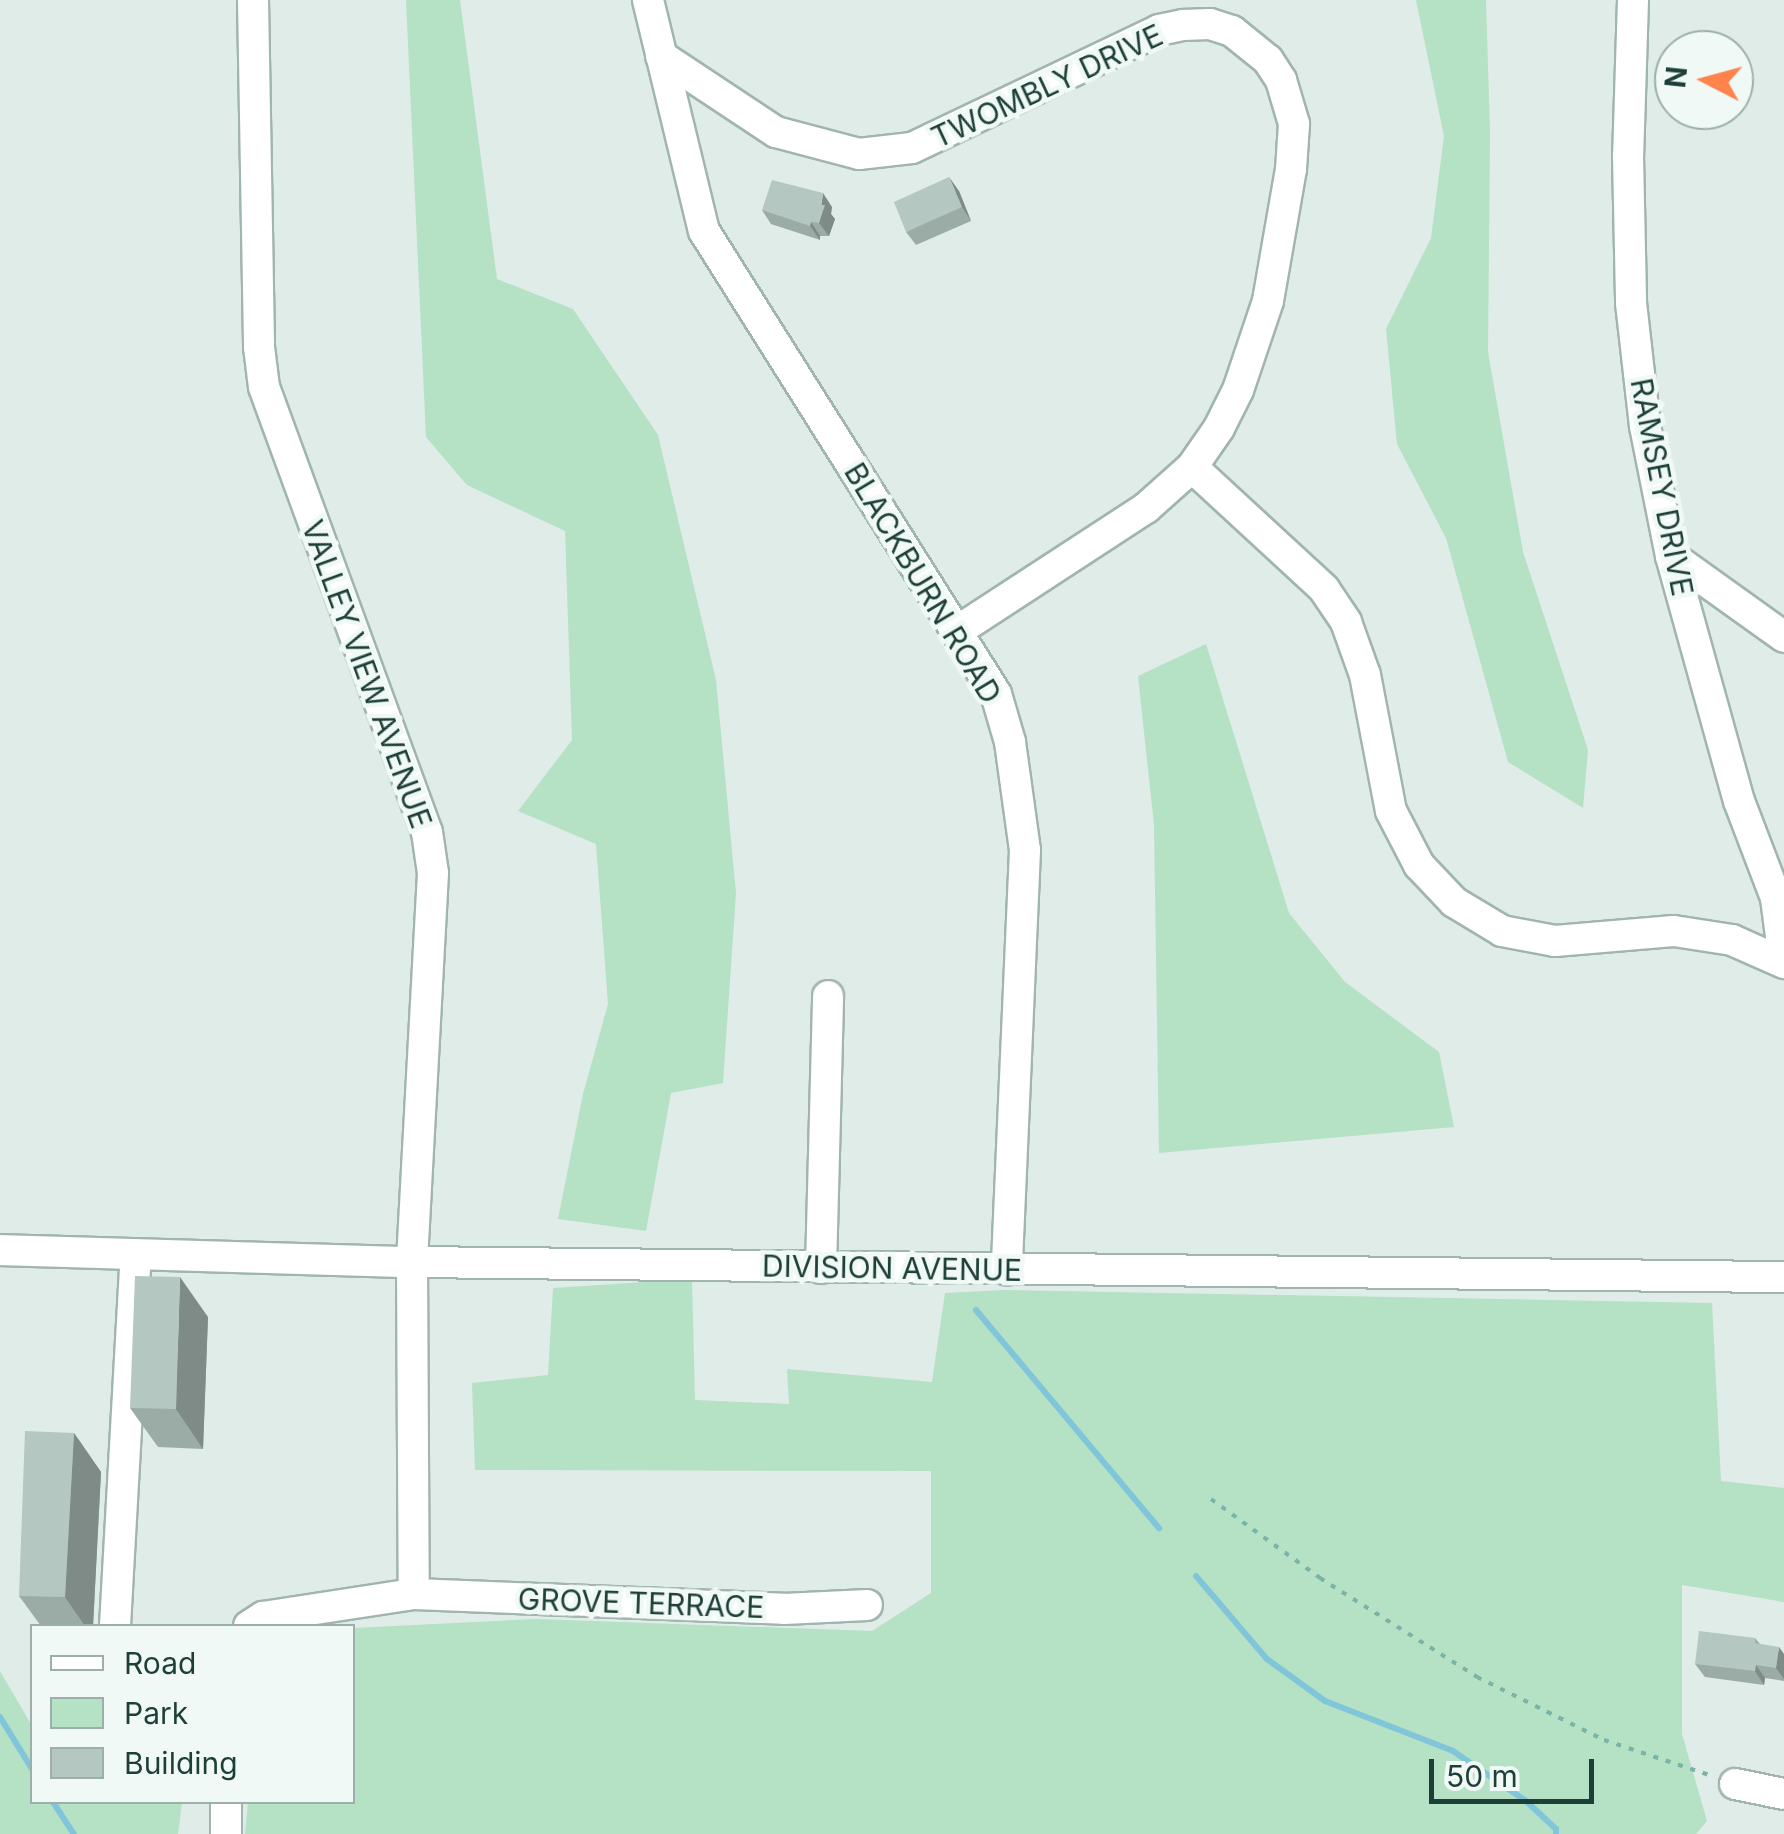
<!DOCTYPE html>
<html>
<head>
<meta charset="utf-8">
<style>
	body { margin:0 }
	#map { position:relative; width:1784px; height:1834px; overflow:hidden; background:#dfece7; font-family:Inter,sans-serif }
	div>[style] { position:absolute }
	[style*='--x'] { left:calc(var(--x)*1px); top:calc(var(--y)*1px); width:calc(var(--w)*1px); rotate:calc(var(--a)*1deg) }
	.green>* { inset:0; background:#b5e1c4 }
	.stream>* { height:6px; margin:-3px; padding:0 3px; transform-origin:3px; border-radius:3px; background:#80c5d9 }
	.path>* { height:4px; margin-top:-2px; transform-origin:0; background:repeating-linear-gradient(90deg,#7bb4a6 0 5px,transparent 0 13px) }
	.roads { filter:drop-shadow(2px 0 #a1b5af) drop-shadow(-2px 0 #a1b5af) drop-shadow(0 2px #a1b5af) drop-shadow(0 -2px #a1b5af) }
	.minor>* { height:30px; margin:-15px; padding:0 15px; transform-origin:15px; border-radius:15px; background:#fff }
	.wall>* { inset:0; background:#9baba6 }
	.shaded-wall>* { inset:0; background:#7e8b87 }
	.building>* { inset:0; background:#b4c7c1 }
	span { translate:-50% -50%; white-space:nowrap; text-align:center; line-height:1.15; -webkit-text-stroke:9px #f0f9f5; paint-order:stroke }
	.street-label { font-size:30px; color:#1e3f38 }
	.legend { position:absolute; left:30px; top:1624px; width:325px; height:180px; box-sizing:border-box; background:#f0f9f5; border:2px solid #9cafa9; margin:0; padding:12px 18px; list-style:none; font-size:30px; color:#1e3f38 }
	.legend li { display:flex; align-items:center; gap:20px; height:50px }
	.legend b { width:50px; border:2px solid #9cafa9 }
	.north { position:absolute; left:1654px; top:30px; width:100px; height:100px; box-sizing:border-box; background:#f0f9f5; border:2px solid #9cafa9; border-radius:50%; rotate:276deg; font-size:28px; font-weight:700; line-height:40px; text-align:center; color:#1e3f38 }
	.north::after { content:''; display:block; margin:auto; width:35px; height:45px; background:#ff834b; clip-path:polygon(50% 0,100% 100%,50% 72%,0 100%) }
	.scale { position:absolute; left:1429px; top:1759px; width:165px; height:45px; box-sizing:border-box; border:5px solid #1e3f38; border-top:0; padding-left:12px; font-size:30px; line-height:35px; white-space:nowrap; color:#1e3f38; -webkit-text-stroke:8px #f0f9f5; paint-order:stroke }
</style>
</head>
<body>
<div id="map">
	<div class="green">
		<i style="clip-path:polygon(406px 0,460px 0,497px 279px,573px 309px,658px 435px,716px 680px,736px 893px,723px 1083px,671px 1093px,646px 1231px,558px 1219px,583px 1094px,608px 1004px,596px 844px,518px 811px,572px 740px,565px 531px,467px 485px,426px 437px)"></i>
		<i style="clip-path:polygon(1416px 0,1486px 0,1490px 133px,1488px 352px,1523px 552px,1588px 750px,1583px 808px,1508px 762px,1446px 538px,1397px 444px,1386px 329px,1431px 238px,1444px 136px)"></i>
		<i style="clip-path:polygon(1206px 644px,1289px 913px,1345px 982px,1439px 1052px,1454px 1127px,1159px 1153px,1154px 825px,1138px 676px)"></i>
		<i style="clip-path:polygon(692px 1279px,695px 1400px,789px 1404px,787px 1369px,932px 1382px,945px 1293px,1005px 1290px,1712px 1303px,1721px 1481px,1784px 1488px,1784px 1602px,1682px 1585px,1682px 1734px,1707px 1821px,1696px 1834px,245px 1834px,248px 1802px,352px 1802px,353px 1628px,535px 1619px,872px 1631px,931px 1593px,931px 1471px,475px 1470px,472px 1383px,548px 1375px,553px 1288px)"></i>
		<i style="clip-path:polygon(0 1671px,32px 1726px,32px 1802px,182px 1802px,178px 1834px,0 1834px)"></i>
	</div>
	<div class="stream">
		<i style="--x:976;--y:1310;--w:285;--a:50"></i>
		<i style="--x:1196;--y:1576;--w:109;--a:49.5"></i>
		<i style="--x:1267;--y:1659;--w:72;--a:35.9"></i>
		<i style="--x:1325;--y:1701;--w:137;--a:21.3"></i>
		<i style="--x:1453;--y:1751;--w:88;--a:34.4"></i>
		<i style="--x:1526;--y:1801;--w:41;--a:43"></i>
		<i style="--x:1556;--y:1829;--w:5;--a:90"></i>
		<i style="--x:0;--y:1717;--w:61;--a:58.4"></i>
		<i style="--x:53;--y:1802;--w:38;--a:57"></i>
	</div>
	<div class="path">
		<i style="--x:1211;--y:1499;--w:135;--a:35.9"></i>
		<i style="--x:1320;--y:1578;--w:186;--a:32.2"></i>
		<i style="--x:1477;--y:1677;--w:142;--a:26.4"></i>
		<i style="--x:1604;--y:1740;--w:114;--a:18.4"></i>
	</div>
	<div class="roads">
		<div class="minor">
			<i style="--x:253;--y:0;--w:347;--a:89"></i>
			<i style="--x:259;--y:347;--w:40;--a:82.9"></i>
			<i style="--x:264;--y:387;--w:474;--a:69.9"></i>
			<i style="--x:427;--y:832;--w:41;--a:81.7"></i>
			<i style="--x:433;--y:873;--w:390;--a:93.1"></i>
			<i style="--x:412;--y:1262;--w:332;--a:89.7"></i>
			<i style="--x:648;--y:0;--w:238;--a:76.4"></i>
			<i style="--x:704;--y:231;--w:547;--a:57.76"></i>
			<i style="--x:996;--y:694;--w:50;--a:73.7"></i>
			<i style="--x:1010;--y:742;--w:109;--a:82.1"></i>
			<i style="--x:1025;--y:850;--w:420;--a:92.5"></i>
			<i style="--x:1633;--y:0;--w:156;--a:91.8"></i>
			<i style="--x:1628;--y:156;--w:147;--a:88.8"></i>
			<i style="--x:1631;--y:303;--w:124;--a:83.5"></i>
			<i style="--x:1645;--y:426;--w:133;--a:78.7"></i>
			<i style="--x:1671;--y:556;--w:254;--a:74.5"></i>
			<i style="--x:1739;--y:801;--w:104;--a:69.1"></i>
			<i style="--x:1776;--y:898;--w:63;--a:82.6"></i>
			<i style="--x:661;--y:56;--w:138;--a:33.5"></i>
			<i style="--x:776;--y:132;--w:86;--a:14.8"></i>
			<i style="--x:859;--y:154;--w:53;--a:-6.5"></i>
			<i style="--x:912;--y:148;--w:274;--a:-25.5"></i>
			<i style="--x:1159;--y:30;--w:25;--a:-12"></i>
			<i style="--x:1183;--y:25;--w:27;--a:-2"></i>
			<i style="--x:1210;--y:24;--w:23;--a:18"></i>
			<i style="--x:1232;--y:31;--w:46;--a:38.9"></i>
			<i style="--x:1268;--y:60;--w:24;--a:57"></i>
			<i style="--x:1281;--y:80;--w:46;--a:73.5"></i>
			<i style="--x:1294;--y:124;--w:45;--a:93.8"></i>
			<i style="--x:1291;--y:169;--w:134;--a:99.9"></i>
			<i style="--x:1268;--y:301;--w:94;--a:108.6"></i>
			<i style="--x:1238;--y:390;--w:42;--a:116.6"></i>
			<i style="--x:1219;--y:428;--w:47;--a:124.7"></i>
			<i style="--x:1192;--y:467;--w:62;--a:138.3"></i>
			<i style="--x:1146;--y:508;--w:225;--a:146.9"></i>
			<i style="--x:1192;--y:467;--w:180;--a:42.7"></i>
			<i style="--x:1324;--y:589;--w:40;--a:56"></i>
			<i style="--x:1346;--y:622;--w:56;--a:70.3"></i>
			<i style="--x:1365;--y:675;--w:138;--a:79.2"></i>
			<i style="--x:1391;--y:811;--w:61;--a:62.6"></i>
			<i style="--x:1419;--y:865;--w:51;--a:46.6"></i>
			<i style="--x:1454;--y:902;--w:56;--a:31.1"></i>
			<i style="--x:1502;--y:931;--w:54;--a:10.7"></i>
			<i style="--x:1555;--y:941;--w:119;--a:-4.8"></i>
			<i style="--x:1674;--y:931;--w:59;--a:8.8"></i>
			<i style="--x:1732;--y:940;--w:57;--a:23.9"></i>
			<i style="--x:1671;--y:556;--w:139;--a:35.6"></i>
			<i style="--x:0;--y:1250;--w:412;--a:1.7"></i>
			<i style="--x:412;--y:1262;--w:1372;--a:0.63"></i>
			<i style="--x:821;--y:1268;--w:272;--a:-88.5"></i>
			<i style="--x:115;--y:1626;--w:372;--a:-86.8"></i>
			<i style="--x:249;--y:1626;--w:17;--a:-33"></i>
			<i style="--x:263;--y:1617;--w:153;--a:-8.7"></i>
			<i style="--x:414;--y:1594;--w:370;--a:2.3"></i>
			<i style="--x:784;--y:1609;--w:83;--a:-2.8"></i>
			<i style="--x:1735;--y:1784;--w:50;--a:11.5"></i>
			<i style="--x:226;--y:1834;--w:32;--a:-90"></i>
		</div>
	</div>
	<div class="wall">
		<i style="clip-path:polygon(959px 191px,971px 221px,916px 245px,906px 232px)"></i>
		<i style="clip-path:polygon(832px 207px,831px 214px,835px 219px,829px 236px,820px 236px,820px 240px,771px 224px,762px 210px)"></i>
		<i style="clip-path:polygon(208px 1317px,203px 1449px,158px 1447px,130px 1408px)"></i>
		<i style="clip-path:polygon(74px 1433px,101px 1472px,93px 1626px,41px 1626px,19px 1596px)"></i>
		<i style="clip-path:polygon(1755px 1638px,1760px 1644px,1784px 1654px,1784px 1681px,1765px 1678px,1764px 1685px,1705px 1677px,1695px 1664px)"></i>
	</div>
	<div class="shaded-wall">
		<i style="clip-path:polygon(949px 177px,959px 191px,971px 221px,962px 207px)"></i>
		<i style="clip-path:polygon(823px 193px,832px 207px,831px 214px,835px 219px,829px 236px,819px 223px)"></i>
		<i style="clip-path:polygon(811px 222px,820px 236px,820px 240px,810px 226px)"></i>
		<i style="clip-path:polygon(180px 1277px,208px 1317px,203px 1449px,176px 1409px)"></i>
		<i style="clip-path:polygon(74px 1433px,101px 1472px,93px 1626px,85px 1626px,65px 1597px)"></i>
		<i style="clip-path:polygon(1779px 1647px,1784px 1654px,1784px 1679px,1776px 1668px)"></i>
		<i style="clip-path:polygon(1756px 1665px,1765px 1678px,1764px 1685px,1755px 1671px)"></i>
	</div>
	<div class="building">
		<i style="clip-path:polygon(949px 177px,962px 207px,906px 232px,894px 202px)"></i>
		<i style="clip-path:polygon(772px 180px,823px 193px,821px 205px,825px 205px,819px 223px,811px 222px,810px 226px,762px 210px)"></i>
		<i style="clip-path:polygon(135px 1276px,180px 1277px,176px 1409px,130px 1408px)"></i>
		<i style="clip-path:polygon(25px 1431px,74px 1433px,65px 1597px,19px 1596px)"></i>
		<i style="clip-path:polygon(1699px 1631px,1755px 1638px,1755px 1643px,1779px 1647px,1776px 1668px,1756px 1665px,1755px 1671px,1695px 1664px)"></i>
	</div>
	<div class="street-label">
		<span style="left:1047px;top:86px;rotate:-25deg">TWOMBLY DRIVE</span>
		<span style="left:1662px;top:487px;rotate:79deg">RAMSEY DRIVE</span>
		<span style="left:923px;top:583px;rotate:59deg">BLACKBURN ROAD</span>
		<span style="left:367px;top:674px;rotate:70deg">VALLEY VIEW AVENUE</span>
		<span style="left:892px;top:1268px;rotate:1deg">DIVISION AVENUE</span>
		<span style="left:641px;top:1603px;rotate:2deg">GROVE TERRACE</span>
	</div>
	<ul class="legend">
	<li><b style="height:12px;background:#fff"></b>Road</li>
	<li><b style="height:28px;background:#b5e1c4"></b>Park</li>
	<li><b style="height:28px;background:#b4c7c1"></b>Building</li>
	</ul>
	<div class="north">N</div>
	<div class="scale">50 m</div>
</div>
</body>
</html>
